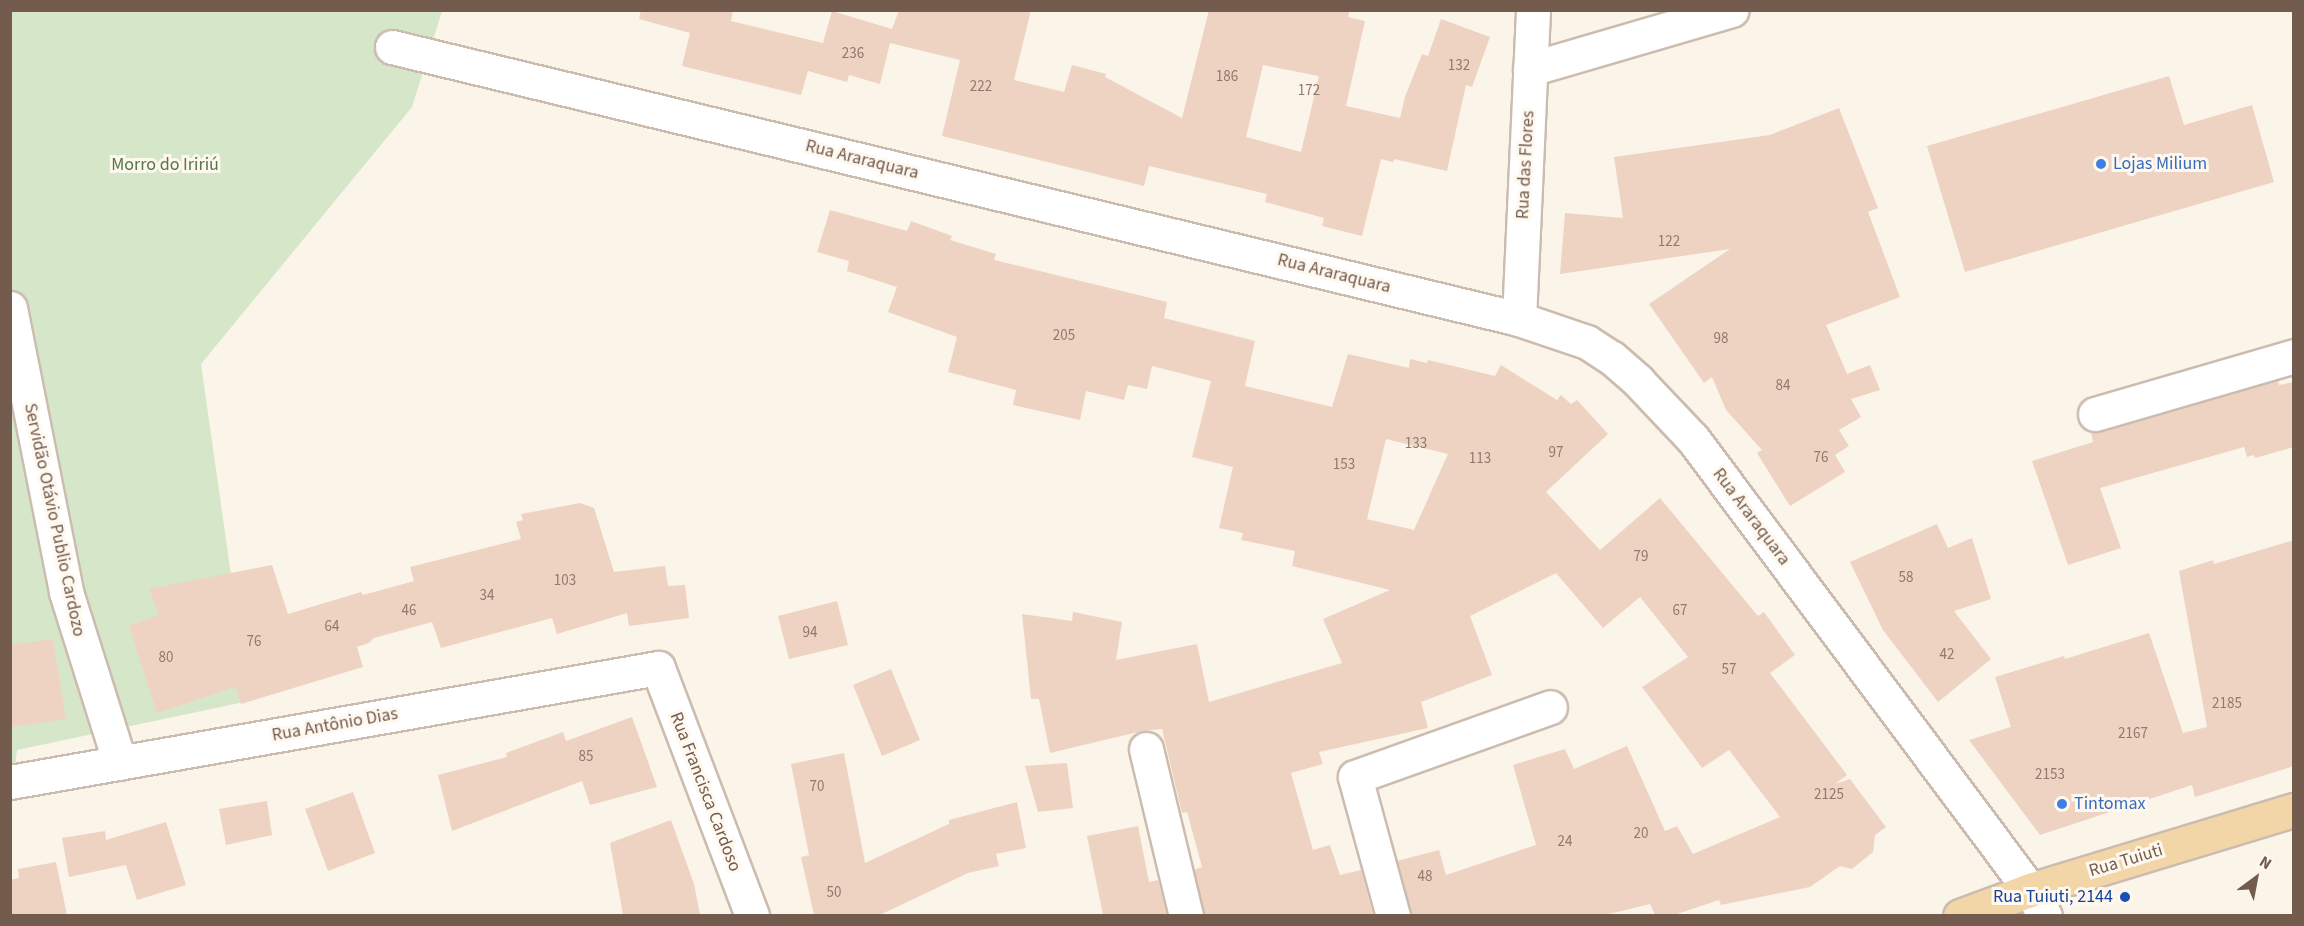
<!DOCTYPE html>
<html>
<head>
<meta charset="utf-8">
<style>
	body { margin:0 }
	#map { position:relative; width:2304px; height:926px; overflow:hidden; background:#fbf4e9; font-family:"Source Sans 3",sans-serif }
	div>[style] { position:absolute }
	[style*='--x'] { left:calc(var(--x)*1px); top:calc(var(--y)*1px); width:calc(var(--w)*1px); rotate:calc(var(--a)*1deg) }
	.green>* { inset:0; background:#d5e7c8 }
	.building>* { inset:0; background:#eed3c3 }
	.roads { filter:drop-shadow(2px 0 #ccbcaf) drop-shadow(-2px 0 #ccbcaf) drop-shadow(0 2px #ccbcaf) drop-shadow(0 -2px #ccbcaf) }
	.minor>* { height:33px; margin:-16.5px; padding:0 16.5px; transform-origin:16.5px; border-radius:16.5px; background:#fff }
	.major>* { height:33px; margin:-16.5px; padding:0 16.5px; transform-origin:16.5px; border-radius:16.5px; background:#f3d6a7 }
	.dots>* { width:16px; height:16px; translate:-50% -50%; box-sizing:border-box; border:3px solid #fef8ef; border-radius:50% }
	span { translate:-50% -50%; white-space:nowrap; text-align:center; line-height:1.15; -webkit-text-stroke:6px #fef8ef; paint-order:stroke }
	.number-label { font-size:15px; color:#92796b }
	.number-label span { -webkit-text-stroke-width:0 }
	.street-label { font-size:18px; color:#735b4e }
	.shop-label { font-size:18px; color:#366cbe }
	.left { translate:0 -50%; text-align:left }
	.park-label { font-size:18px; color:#567847 }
	.transit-label { font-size:18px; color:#164399 }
	.right { translate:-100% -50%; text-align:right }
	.frame { position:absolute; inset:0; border:12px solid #735b4e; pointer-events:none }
	.north { position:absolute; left:2226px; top:848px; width:60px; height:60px; -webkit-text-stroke:4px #fef8ef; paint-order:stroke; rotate:32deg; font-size:16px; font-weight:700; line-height:24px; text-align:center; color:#735b4e }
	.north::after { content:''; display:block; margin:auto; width:21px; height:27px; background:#735b4e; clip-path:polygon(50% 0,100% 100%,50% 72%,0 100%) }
</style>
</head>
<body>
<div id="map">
	<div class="green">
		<i style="clip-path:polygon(11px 11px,442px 11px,412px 107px,201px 364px,249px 701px,17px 750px,11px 803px)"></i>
	</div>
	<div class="building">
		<i style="clip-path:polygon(evenodd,641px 10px,733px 10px,731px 21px,823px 43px,832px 11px,892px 29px,899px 10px,1031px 10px,1014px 80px,1064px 92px,1072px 65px,1106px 74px,1105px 77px,1182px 118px,1209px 10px,1350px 10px,1348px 17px,1365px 21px,1346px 106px,1400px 118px,1405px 97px,1422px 54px,1428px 56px,1441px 19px,1490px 37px,1472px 87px,1466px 85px,1447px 171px,1394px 159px,1393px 162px,1381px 159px,1362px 236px,1322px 226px,1324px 218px,1265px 202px,1267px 194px,1149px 166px,1144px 186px,942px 136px,960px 60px,890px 43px,880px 84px,849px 75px,847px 82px,808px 71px,801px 95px,682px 66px,690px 33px,639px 19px,641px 10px,1263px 65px,1319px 76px,1301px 152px,1246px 137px,1263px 65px)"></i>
		<i style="clip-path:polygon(2169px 76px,2184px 125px,2252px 105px,2274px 182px,1965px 272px,1927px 146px)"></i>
		<i style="clip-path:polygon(1839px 108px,1878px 208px,1868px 212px,1900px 297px,1826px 325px,1847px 374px,1870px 365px,1880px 390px,1851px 399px,1861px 417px,1839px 430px,1849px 446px,1835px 455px,1845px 472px,1790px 506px,1757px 453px,1762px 450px,1726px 410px,1712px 377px,1704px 383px,1649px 304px,1730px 249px,1560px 274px,1565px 213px,1623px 218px,1614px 157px,1770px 135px)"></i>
		<i style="clip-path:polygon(evenodd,830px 210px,907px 231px,911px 221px,952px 236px,950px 240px,996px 254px,994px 260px,1167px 302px,1164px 318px,1255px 341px,1245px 386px,1332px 407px,1348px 354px,1409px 368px,1410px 359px,1427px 363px,1428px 360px,1495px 376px,1501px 365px,1557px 400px,1561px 395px,1571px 404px,1577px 400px,1608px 434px,1546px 492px,1600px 550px,1660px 498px,1758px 616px,1764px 612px,1795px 655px,1770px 673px,1847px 775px,1835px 784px,1850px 779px,1886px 827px,1875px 835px,1873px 852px,1852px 869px,1840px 866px,1810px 887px,1721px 905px,1719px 900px,1674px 915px,1655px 915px,1650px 904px,1605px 915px,1411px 915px,1397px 861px,1439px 850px,1446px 875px,1536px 845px,1513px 765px,1565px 749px,1574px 769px,1627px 746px,1665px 831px,1677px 826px,1693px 854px,1780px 817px,1729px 750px,1702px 768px,1642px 687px,1688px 657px,1640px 597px,1603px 628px,1556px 573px,1470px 616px,1492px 675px,1421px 702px,1428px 728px,1319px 752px,1323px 764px,1291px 773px,1313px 850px,1330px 845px,1340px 875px,1361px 870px,1373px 915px,1204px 915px,1194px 870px,1202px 867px,1187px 812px,1182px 813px,1162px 729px,1142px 731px,1050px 753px,1039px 699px,1031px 699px,1022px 614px,1072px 621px,1073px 612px,1122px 622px,1116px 660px,1197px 644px,1209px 702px,1342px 663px,1323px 619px,1390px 590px,1292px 566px,1295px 551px,1241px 540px,1243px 533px,1219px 528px,1233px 467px,1192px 457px,1211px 381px,1152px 366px,1147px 389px,1128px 385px,1124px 400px,1086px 391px,1080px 420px,1013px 405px,1016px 390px,948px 372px,957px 337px,888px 312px,897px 287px,847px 271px,849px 261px,817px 252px,830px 210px,1386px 439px,1448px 454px,1414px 530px,1367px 519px,1386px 439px)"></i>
		<i style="clip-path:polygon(2278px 380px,2279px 385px,2294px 382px,2294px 447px,2255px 458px,2254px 455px,2247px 457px,2244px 447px,2100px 488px,2121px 548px,2068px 565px,2032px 461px,2093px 442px,2091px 432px,2100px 432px)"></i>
		<i style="clip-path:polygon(580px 503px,594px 508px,614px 572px,665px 566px,668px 586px,685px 585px,689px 618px,629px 626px,627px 613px,557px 634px,552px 618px,441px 648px,432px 622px,374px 638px,369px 643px,357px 647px,363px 667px,241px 704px,235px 687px,157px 713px,129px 626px,159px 615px,149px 589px,272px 565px,288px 614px,361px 592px,363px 595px,414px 581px,410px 567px,521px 539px,516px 522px,523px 520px,521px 514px)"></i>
		<i style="clip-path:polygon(1937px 524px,1948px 548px,1972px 538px,1991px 599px,1954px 611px,1991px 659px,1938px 702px,1883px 630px,1850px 562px)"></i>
		<i style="clip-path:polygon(2294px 540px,2294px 766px,2195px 797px,2192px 785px,2040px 835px,1969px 740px,2011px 727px,1995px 677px,2064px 656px,2065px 659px,2149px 633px,2183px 733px,2207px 727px,2179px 571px,2213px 560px,2214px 564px)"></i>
		<i style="clip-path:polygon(837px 601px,848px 645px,789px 659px,778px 616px)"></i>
		<i style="clip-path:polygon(53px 639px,66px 719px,10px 727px,10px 645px)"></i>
		<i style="clip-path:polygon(891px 669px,920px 740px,882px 756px,853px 685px)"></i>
		<i style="clip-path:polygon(632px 717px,657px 787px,590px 805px,582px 781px,452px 831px,438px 775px,507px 757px,506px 753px,563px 732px,566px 741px)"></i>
		<i style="clip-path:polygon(844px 753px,865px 863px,949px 824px,949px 820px,1017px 802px,1026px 848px,996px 854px,999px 866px,968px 873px,880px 915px,814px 915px,801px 857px,809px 855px,791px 764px)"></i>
		<i style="clip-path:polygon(1067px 763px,1073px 808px,1038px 812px,1025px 766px)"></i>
		<i style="clip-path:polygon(353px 792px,375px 853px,328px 871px,305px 809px)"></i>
		<i style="clip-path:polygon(267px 801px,272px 835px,226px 845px,219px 809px)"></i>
		<i style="clip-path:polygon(671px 820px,694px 884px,700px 915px,623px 915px,610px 843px)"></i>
		<i style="clip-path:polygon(166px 822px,186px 885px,137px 900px,126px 865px,69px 877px,62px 838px,105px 831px,106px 840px)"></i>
		<i style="clip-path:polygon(1138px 826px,1149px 882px,1158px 880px,1167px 915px,1103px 915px,1087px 836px)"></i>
		<i style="clip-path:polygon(56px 862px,67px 915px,10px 915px,10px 880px,19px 878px,18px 869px)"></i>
	</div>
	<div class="roads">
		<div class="minor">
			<i style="--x:392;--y:47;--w:1159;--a:13.57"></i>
			<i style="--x:1519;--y:319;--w:72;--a:18.7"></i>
			<i style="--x:1587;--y:342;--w:30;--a:33"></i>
			<i style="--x:1612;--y:358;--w:35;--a:41"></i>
			<i style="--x:1638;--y:381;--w:80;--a:46.5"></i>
			<i style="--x:1693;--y:439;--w:563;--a:53.23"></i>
			<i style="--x:2030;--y:890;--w:30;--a:60"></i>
			<i style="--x:1530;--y:69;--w:210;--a:-16.3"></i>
			<i style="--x:10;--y:308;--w:289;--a:78.8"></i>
			<i style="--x:66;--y:592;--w:179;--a:72.5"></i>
			<i style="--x:1519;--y:319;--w:309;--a:-87.4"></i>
			<i style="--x:2095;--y:414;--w:207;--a:-16.2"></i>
			<i style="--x:1146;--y:749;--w:172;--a:76.5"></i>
			<i style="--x:10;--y:782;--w:658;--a:-9.98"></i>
			<i style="--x:658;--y:668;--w:265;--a:69.2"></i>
			<i style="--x:1393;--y:916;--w:144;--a:-105.3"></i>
			<i style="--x:1355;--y:777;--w:207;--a:-19.7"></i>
		</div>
		<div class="major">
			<i style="--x:1960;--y:916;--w:75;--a:-20.4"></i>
			<i style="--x:2030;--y:890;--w:276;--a:-16.9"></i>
		</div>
	</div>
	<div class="dots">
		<i style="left:2101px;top:164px;background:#3f7fe0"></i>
		<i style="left:2062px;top:804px;background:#3f7fe0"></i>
		<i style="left:2125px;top:897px;background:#1a4fb4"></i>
	</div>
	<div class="number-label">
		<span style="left:853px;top:54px">236</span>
		<span style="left:1459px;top:66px">132</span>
		<span style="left:1227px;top:77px">186</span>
		<span style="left:981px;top:87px">222</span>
		<span style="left:1309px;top:91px">172</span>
		<span style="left:1669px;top:242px">122</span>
		<span style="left:1064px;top:336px">205</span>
		<span style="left:1721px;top:339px">98</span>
		<span style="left:1783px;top:386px">84</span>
		<span style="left:1416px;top:444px">133</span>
		<span style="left:1556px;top:453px">97</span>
		<span style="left:1821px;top:458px">76</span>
		<span style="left:1480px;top:459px">113</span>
		<span style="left:1344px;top:465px">153</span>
		<span style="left:1641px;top:557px">79</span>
		<span style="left:1906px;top:578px">58</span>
		<span style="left:565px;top:581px">103</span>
		<span style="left:487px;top:596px">34</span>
		<span style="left:409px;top:611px">46</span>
		<span style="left:1680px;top:611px">67</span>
		<span style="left:332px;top:627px">64</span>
		<span style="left:810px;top:633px">94</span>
		<span style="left:254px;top:642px">76</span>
		<span style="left:1947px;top:655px">42</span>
		<span style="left:166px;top:658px">80</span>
		<span style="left:1729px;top:670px">57</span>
		<span style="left:2227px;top:704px">2185</span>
		<span style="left:2133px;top:734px">2167</span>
		<span style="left:586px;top:757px">85</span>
		<span style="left:2050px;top:775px">2153</span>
		<span style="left:817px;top:787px">70</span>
		<span style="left:1829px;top:795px">2125</span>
		<span style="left:1641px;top:834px">20</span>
		<span style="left:1565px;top:842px">24</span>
		<span style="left:1425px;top:877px">48</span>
		<span style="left:834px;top:893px">50</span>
	</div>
	<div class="street-label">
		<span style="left:862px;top:160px;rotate:14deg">Rua Araraquara</span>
		<span style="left:1526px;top:165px;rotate:-87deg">Rua das Flores</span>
		<span style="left:1334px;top:274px;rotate:14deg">Rua Araraquara</span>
		<span style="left:1751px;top:517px;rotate:53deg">Rua Araraquara</span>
		<span style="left:54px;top:520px;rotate:78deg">Servidão Otávio Publio Cardozo</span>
		<span style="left:335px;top:725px;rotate:-10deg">Rua Antônio Dias</span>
		<span style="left:705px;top:792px;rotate:69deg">Rua Francisca Cardoso</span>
		<span style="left:2126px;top:861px;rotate:-17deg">Rua Tuiuti</span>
	</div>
	<div class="shop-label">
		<span class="left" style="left:2113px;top:164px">Lojas Milium</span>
		<span class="left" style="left:2074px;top:804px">Tintomax</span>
	</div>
	<div class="park-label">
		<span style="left:165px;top:165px">Morro do Iririú</span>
	</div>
	<div class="transit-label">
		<span class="right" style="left:2113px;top:897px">Rua Tuiuti, 2144</span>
	</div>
	<div class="frame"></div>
	<div class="north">N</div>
</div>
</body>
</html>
